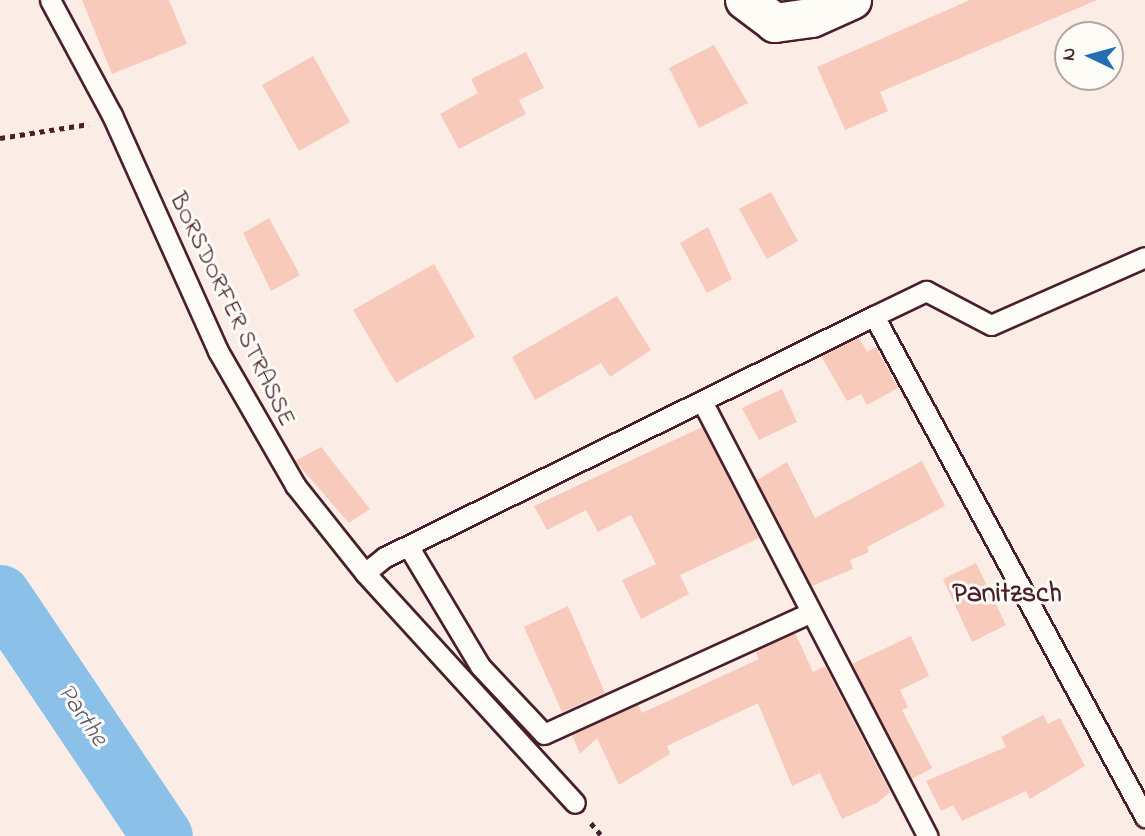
<!DOCTYPE html>
<html>
<head>
<meta charset="utf-8">
<style>
	body { margin:0 }
	#map { position:relative; width:1145px; height:836px; overflow:hidden; background:#fbede5; font-family:"Indie Flower",sans-serif }
	div>[style] { position:absolute }
	[style*='--x'] { left:calc(var(--x)*1px); top:calc(var(--y)*1px); width:calc(var(--w)*1px); rotate:calc(var(--a)*1deg) }
	.river>* { height:61px; margin:-30.5px; padding:0 30.5px; transform-origin:30.5px; border-radius:30.5px; background:#8bc1e9 }
	.building>* { inset:0; background:#f7cabb }
	.path>* { height:4.5px; margin-top:-2.25px; transform-origin:0; background:repeating-linear-gradient(90deg,#4a1f2b 0 5px,transparent 0 10px) }
	.roads { filter:drop-shadow(2px 0 #4a1f2b) drop-shadow(-2px 0 #4a1f2b) drop-shadow(0 2px #4a1f2b) drop-shadow(0 -2px #4a1f2b) }
	.lane>* { height:19px; margin:-9.5px; padding:0 9.5px; transform-origin:9.5px; border-radius:9.5px; background:#fdfcf7 }
	.street>* { height:38px; margin:-19px; padding:0 19px; transform-origin:19px; border-radius:19px; background:#fdfcf7 }
	span { translate:-50% -50%; white-space:nowrap; text-align:center; line-height:1.15; -webkit-text-stroke:6px #fdfcf7; paint-order:stroke }
	.street-label { font-size:24px; color:#4a1f2b }
	.water-label { font-size:26px; color:#61586e; font-style:italic }
	.quarter-label { font-size:28px; color:#4a1f2b; font-weight:700 }
	.north { position:absolute; left:1054px; top:21px; width:70px; height:70px; box-sizing:border-box; background:#fdfcf7; border:2px solid #b5a4a5; border-radius:50%; rotate:275deg; font-size:19px; font-weight:700; line-height:28px; text-align:center; color:#4a1f2b }
	.north::after { content:''; display:block; margin:auto; width:24px; height:32px; background:#1f6fb2; clip-path:polygon(50% 0,100% 100%,50% 72%,0 100%) }
</style>
</head>
<body>
<div id="map">
	<div class="river">
		<i style="--x:0;--y:595;--w:290;--a:56.1"></i>
	</div>
	<div class="building">
		<i style="clip-path:polygon(82px 0,169px 0,187px 44px,112px 74px)"></i>
		<i style="clip-path:polygon(970px 0,1097px 0,880px 92px,888px 111px,845px 130px,817px 67px)"></i>
		<i style="clip-path:polygon(714px 45px,748px 103px,699px 128px,669px 68px)"></i>
		<i style="clip-path:polygon(526px 52px,544px 88px,519px 100px,526px 114px,459px 149px,440px 114px,478px 93px,471px 79px)"></i>
		<i style="clip-path:polygon(313px 56px,350px 122px,299px 151px,262px 85px)"></i>
		<i style="clip-path:polygon(771px 192px,798px 241px,767px 259px,739px 209px)"></i>
		<i style="clip-path:polygon(269px 218px,300px 275px,271px 291px,243px 233px)"></i>
		<i style="clip-path:polygon(708px 227px,732px 279px,707px 293px,680px 243px)"></i>
		<i style="clip-path:polygon(434px 264px,475px 337px,396px 383px,353px 310px)"></i>
		<i style="clip-path:polygon(617px 296px,651px 350px,610px 377px,601px 363px,535px 400px,512px 357px)"></i>
		<i style="clip-path:polygon(859px 337px,867px 352px,876px 347px,898px 388px,867px 405px,861px 394px,847px 401px,821px 356px)"></i>
		<i style="clip-path:polygon(782px 389px,797px 422px,759px 440px,742px 408px)"></i>
		<i style="clip-path:polygon(702px 427px,759px 538px,680px 575px,689px 594px,641px 619px,622px 580px,656px 564px,631px 515px,598px 532px,586px 510px,547px 530px,534px 506px)"></i>
		<i style="clip-path:polygon(321px 447px,370px 509px,349px 523px,295px 461px)"></i>
		<i style="clip-path:polygon(922px 461px,945px 506px,867px 547px,869px 552px,850px 560px,853px 569px,812px 586px,757px 480px,787px 462px,815px 518px)"></i>
		<i style="clip-path:polygon(976px 563px,1006px 625px,972px 642px,943px 579px)"></i>
		<i style="clip-path:polygon(568px 606px,605px 693px,562px 712px,524px 627px)"></i>
		<i style="clip-path:polygon(795px 633px,813px 672px,825px 666px,890px 792px,877px 803px,842px 819px,820px 773px,792px 786px,758px 703px,667px 746px,670px 754px,619px 785px,597px 738px,580px 754px,572px 735px,638px 705px,642px 713px,759px 659px,755px 651px)"></i>
		<i style="clip-path:polygon(911px 636px,929px 676px,900px 690px,908px 707px,902px 710px,932px 768px,912px 779px,852px 664px)"></i>
		<i style="clip-path:polygon(1043px 715px,1048px 724px,1060px 718px,1085px 766px,1030px 799px,1026px 791px,962px 821px,953px 805px,941px 811px,926px 781px,1006px 747px,1001px 737px)"></i>
	</div>
	<div class="path">
		<i style="--x:0;--y:138;--w:90;--a:-8.9"></i>
		<i style="--x:591;--y:823;--w:17;--a:50"></i>
	</div>
	<div class="roads">
		<div class="lane">
			<i style="--x:50;--y:0;--w:131;--a:61.7"></i>
			<i style="--x:112;--y:115;--w:259;--a:65.8"></i>
			<i style="--x:218;--y:351;--w:155;--a:60.1"></i>
			<i style="--x:295;--y:485;--w:112;--a:51.5"></i>
			<i style="--x:365;--y:573;--w:311;--a:47.6"></i>
			<i style="--x:874;--y:316;--w:58;--a:-25.7"></i>
			<i style="--x:926;--y:291;--w:73;--a:27.6"></i>
			<i style="--x:991;--y:325;--w:168;--a:-23.8"></i>
			<i style="--x:703;--y:403;--w:488;--a:62.6"></i>
			<i style="--x:410;--y:549;--w:136;--a:59.1"></i>
			<i style="--x:480;--y:666;--w:93;--a:46.7"></i>
			<i style="--x:544;--y:734;--w:291;--a:-24.5"></i>
			<i style="--x:365;--y:573;--w:26;--a:-39"></i>
			<i style="--x:385;--y:557;--w:545;--a:-26.24"></i>
			<i style="--x:874;--y:316;--w:570;--a:61.59"></i>
		</div>
		<div class="street">
			<i style="--x:745;--y:0;--w:38;--a:37"></i>
			<i style="--x:775;--y:23;--w:37;--a:-8"></i>
			<i style="--x:812;--y:18;--w:44;--a:-24.2"></i>
		</div>
	</div>
	<div class="street-label">
		<span style="left:231px;top:310px;rotate:64deg">BORSDORFER STRASSE</span>
	</div>
	<div class="water-label">
		<span style="left:81px;top:716px;rotate:56deg">Parthe</span>
	</div>
	<div class="quarter-label">
		<span style="left:1007px;top:595px">Panitzsch</span>
	</div>
	<div class="north">N</div>
</div>
</body>
</html>
